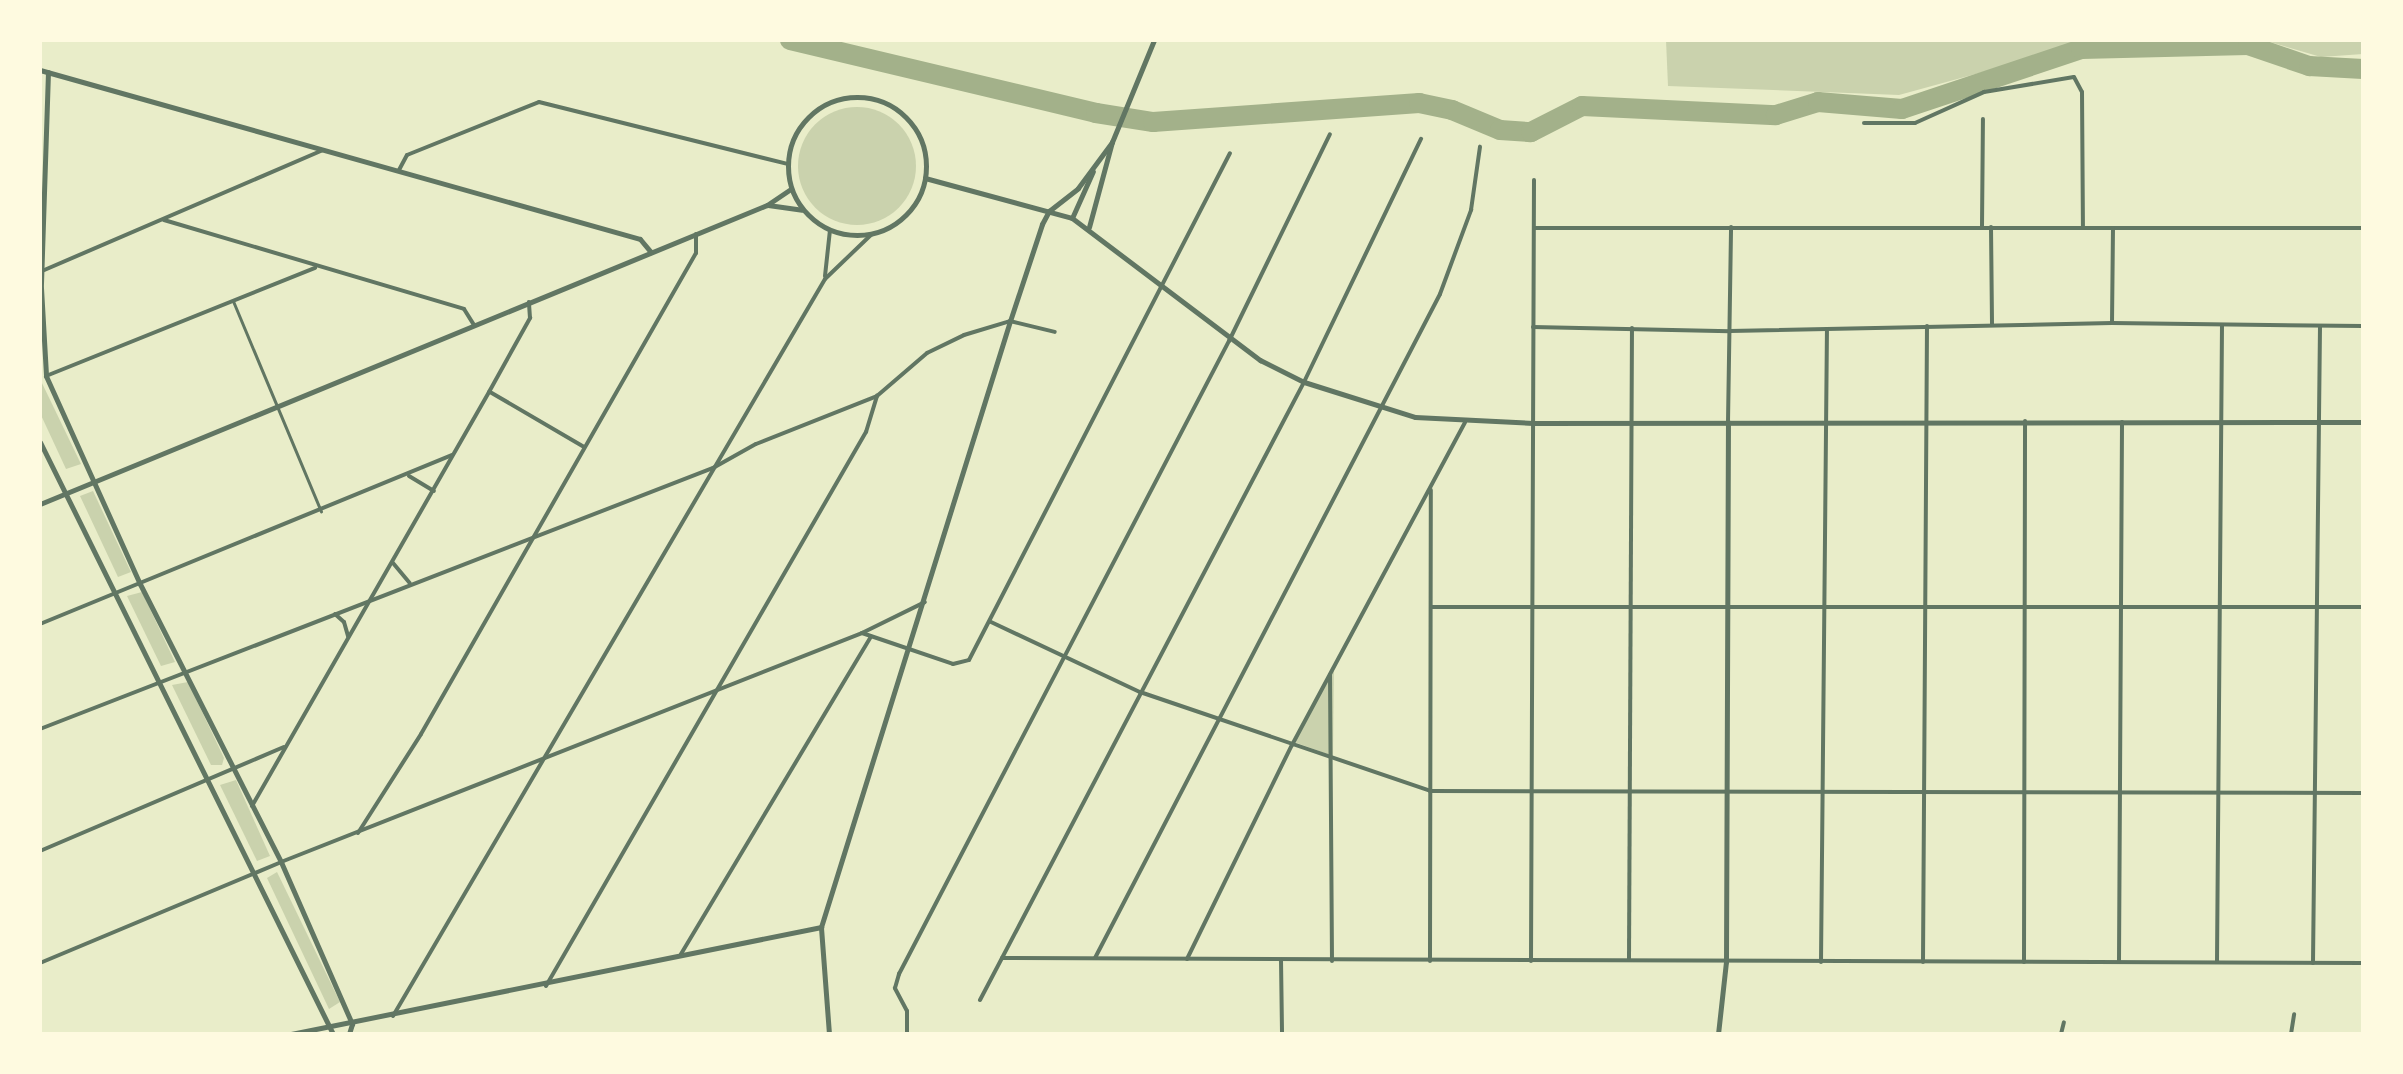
<!DOCTYPE html>
<html>
<head>
<meta charset="utf-8">
<style>
	body { margin:0 }
	#map { position:relative; width:2403px; height:1074px; overflow:hidden; background:#e9edc9; font-family:"Exo 2",sans-serif }
	div>[style] { position:absolute }
	[style*='--x'] { left:calc(var(--x)*1px); top:calc(var(--y)*1px); width:calc(var(--w)*1px); rotate:calc(var(--a)*1deg) }
	.green>* { inset:0; background:#cad2ad }
	.round { border-radius:50% }
	.river>* { height:20px; margin:-10px; padding:0 10px; transform-origin:10px; border-radius:10px; background:#a3b18a }
	.pedestrian>* { height:3px; margin:-1.5px; padding:0 1.5px; transform-origin:1.5px; border-radius:1.5px; background:#617663 }
	.minor>* { height:4px; margin:-2px; padding:0 2px; transform-origin:2px; border-radius:2px; background:#617663 }
	.tertiary>* { height:5px; margin:-2.5px; padding:0 2.5px; transform-origin:2.5px; border-radius:2.5px; background:#617663 }
	.tertiary>.ring { margin:-2.5px; padding:0; box-sizing:content-box; background:none; border:5px solid #617663; border-radius:50% }
	span { translate:-50% -50%; white-space:nowrap; text-align:center; line-height:1.15; -webkit-text-stroke:6px #fefae0; paint-order:stroke }
	.frame { position:absolute; inset:0; border:42px solid #fefae0; pointer-events:none }
</style>
</head>
<body>
<div id="map">
	<div class="green">
		<i style="clip-path:polygon(1666px 40px,2099px 40px,1899px 95px,1668px 86px)"></i>
		<i style="clip-path:polygon(2263px 40px,2363px 40px,2363px 54px,2321px 57px)"></i>
		<i class="round" style="left:798px;top:107px;width:118px;height:118px"></i>
		<i style="clip-path:polygon(40px 379px,81px 464px,66px 469px,40px 413px)"></i>
		<i style="clip-path:polygon(93px 491px,131px 572px,118px 577px,80px 496px)"></i>
		<i style="clip-path:polygon(142px 592px,175px 662px,161px 666px,127px 596px)"></i>
		<i style="clip-path:polygon(1334px 666px,1333px 756px,1294px 742px)"></i>
		<i style="clip-path:polygon(188px 682px,224px 758px,222px 765px,211px 765px,172px 685px)"></i>
		<i style="clip-path:polygon(236px 780px,270px 856px,257px 861px,220px 785px)"></i>
		<i style="clip-path:polygon(277px 872px,340px 1002px,329px 1009px,267px 878px)"></i>
	</div>
	<div class="river">
		<i style="--x:790;--y:40;--w:315;--a:13.4"></i>
		<i style="--x:1096;--y:113;--w:58;--a:9"></i>
		<i style="--x:1153;--y:122;--w:267;--a:-4.1"></i>
		<i style="--x:1419;--y:103;--w:34;--a:12"></i>
		<i style="--x:1452;--y:110;--w:52;--a:22.6"></i>
		<i style="--x:1500;--y:130;--w:31;--a:4"></i>
		<i style="--x:1531;--y:132;--w:57;--a:-27"></i>
		<i style="--x:1582;--y:106;--w:194;--a:2.7"></i>
		<i style="--x:1776;--y:115;--w:44;--a:-17.2"></i>
		<i style="--x:1818;--y:102;--w:84;--a:4.8"></i>
		<i style="--x:1902;--y:109;--w:189;--a:-18.5"></i>
		<i style="--x:2081;--y:49;--w:167;--a:-1.4"></i>
		<i style="--x:2248;--y:45;--w:65;--a:19"></i>
		<i style="--x:2309;--y:66;--w:54;--a:3.2"></i>
	</div>
	<div class="pedestrian">
		<i style="--x:233;--y:301;--w:228;--a:67.3"></i>
	</div>
	<div class="minor">
		<i style="--x:1864;--y:123;--w:51;--a:0"></i>
		<i style="--x:1915;--y:123;--w:76;--a:-24.2"></i>
		<i style="--x:1984;--y:92;--w:91;--a:-9.5"></i>
		<i style="--x:2074;--y:77;--w:17;--a:62"></i>
		<i style="--x:2082;--y:92;--w:135;--a:89.6"></i>
		<i style="--x:399;--y:170;--w:17;--a:-62"></i>
		<i style="--x:407;--y:155;--w:142;--a:-21.9"></i>
		<i style="--x:539;--y:102;--w:256;--a:14"></i>
		<i style="--x:164;--y:220;--w:313;--a:16.5"></i>
		<i style="--x:464;--y:309;--w:19;--a:58"></i>
		<i style="--x:1982;--y:227;--w:108;--a:-89.5"></i>
		<i style="--x:1991;--y:227;--w:98;--a:89.4"></i>
		<i style="--x:1534;--y:228;--w:829;--a:0"></i>
		<i style="--x:42;--y:271;--w:306;--a:-23.3"></i>
		<i style="--x:825;--y:276;--w:46;--a:-83.8"></i>
		<i style="--x:2112;--y:323;--w:95;--a:-89.4"></i>
		<i style="--x:1533;--y:327;--w:197;--a:1.2"></i>
		<i style="--x:1730;--y:331;--w:382;--a:-1.2"></i>
		<i style="--x:2112;--y:323;--w:251;--a:0.7"></i>
		<i style="--x:46;--y:376;--w:290;--a:-21.9"></i>
		<i style="--x:490;--y:392;--w:109;--a:30.3"></i>
		<i style="--x:1728;--y:422;--w:195;--a:-89.1"></i>
		<i style="--x:409;--y:476;--w:29;--a:31"></i>
		<i style="--x:393;--y:563;--w:26;--a:50"></i>
		<i style="--x:1431;--y:607;--w:932;--a:0"></i>
		<i style="--x:335;--y:614;--w:12;--a:42"></i>
		<i style="--x:344;--y:622;--w:15;--a:74"></i>
		<i style="--x:991;--y:622;--w:165;--a:25.2"></i>
		<i style="--x:1140;--y:692;--w:306;--a:18.8"></i>
		<i style="--x:1430;--y:791;--w:933;--a:0.12"></i>
		<i style="--x:40;--y:624;--w:445;--a:-22.3"></i>
		<i style="--x:862;--y:633;--w:96;--a:18.8"></i>
		<i style="--x:953;--y:664;--w:16;--a:-14"></i>
		<i style="--x:969;--y:660;--w:570;--a:-62.76"></i>
		<i style="--x:1330;--y:675;--w:286;--a:89.6"></i>
		<i style="--x:40;--y:729;--w:722;--a:-21.2"></i>
		<i style="--x:713;--y:468;--w:49;--a:-29.2"></i>
		<i style="--x:756;--y:444;--w:130;--a:-21.6"></i>
		<i style="--x:877;--y:396;--w:66;--a:-40.7"></i>
		<i style="--x:927;--y:353;--w:41;--a:-25.9"></i>
		<i style="--x:964;--y:335;--w:48;--a:-16.9"></i>
		<i style="--x:1010;--y:321;--w:46;--a:13.7"></i>
		<i style="--x:252;--y:806;--w:477;--a:-60.2"></i>
		<i style="--x:489;--y:392;--w:85;--a:-61"></i>
		<i style="--x:530;--y:318;--w:16;--a:-94"></i>
		<i style="--x:358;--y:833;--w:117;--a:-57.5"></i>
		<i style="--x:421;--y:734;--w:554;--a:-60.24"></i>
		<i style="--x:696;--y:253;--w:19;--a:-90"></i>
		<i style="--x:40;--y:851;--w:265;--a:-23.1"></i>
		<i style="--x:681;--y:954;--w:370;--a:-59.1"></i>
		<i style="--x:1002;--y:958;--w:1361;--a:0.21"></i>
		<i style="--x:1095;--y:958;--w:748;--a:-62.54"></i>
		<i style="--x:1440;--y:294;--w:90;--a:-69.7"></i>
		<i style="--x:1471;--y:210;--w:64;--a:-81.9"></i>
		<i style="--x:1187;--y:959;--w:238;--a:-63.9"></i>
		<i style="--x:1292;--y:745;--w:366;--a:-61.8"></i>
		<i style="--x:1281;--y:960;--w:74;--a:89.2"></i>
		<i style="--x:1629;--y:960;--w:632;--a:-89.73"></i>
		<i style="--x:1430;--y:961;--w:471;--a:-89.9"></i>
		<i style="--x:1531;--y:961;--w:781;--a:-89.78"></i>
		<i style="--x:1821;--y:962;--w:633;--a:-89.46"></i>
		<i style="--x:1923;--y:962;--w:636;--a:-89.64"></i>
		<i style="--x:2024;--y:962;--w:541;--a:-89.89"></i>
		<i style="--x:2119;--y:962;--w:540;--a:-89.68"></i>
		<i style="--x:2217;--y:962;--w:637;--a:-89.55"></i>
		<i style="--x:40;--y:963;--w:261;--a:-22.7"></i>
		<i style="--x:281;--y:862;--w:625;--a:-21.51"></i>
		<i style="--x:862;--y:633;--w:70;--a:-26.2"></i>
		<i style="--x:2313;--y:963;--w:636;--a:-89.37"></i>
		<i style="--x:546;--y:986;--w:640;--a:-59.99"></i>
		<i style="--x:866;--y:432;--w:38;--a:-73"></i>
		<i style="--x:980;--y:1000;--w:698;--a:-62.33"></i>
		<i style="--x:1304;--y:382;--w:270;--a:-64.3"></i>
		<i style="--x:393;--y:1016;--w:854;--a:-59.62"></i>
		<i style="--x:825;--y:279;--w:65;--a:-43.8"></i>
		<i style="--x:907;--y:1034;--w:23;--a:-90"></i>
		<i style="--x:907;--y:1011;--w:26;--a:-118"></i>
		<i style="--x:895;--y:988;--w:15;--a:-74"></i>
		<i style="--x:899;--y:974;--w:714;--a:-62.47"></i>
		<i style="--x:1229;--y:341;--w:230;--a:-64"></i>
		<i style="--x:2061;--y:1034;--w:12;--a:-76"></i>
		<i style="--x:2291;--y:1034;--w:20;--a:-81"></i>
	</div>
	<div class="tertiary">
		<i style="--x:40;--y:70;--w:623;--a:15.73"></i>
		<i style="--x:640;--y:239;--w:17;--a:50"></i>
		<i style="--x:48;--y:72;--w:216;--a:91.9"></i>
		<i style="--x:41;--y:288;--w:88;--a:86.7"></i>
		<i style="--x:46;--y:376;--w:228;--a:65.7"></i>
		<i style="--x:140;--y:584;--w:312;--a:63.1"></i>
		<i style="--x:281;--y:862;--w:177;--a:66.3"></i>
		<i style="--x:352;--y:1024;--w:10;--a:107"></i>
		<i class="ring" style="left:788px;top:97px;width:133px;height:133px"></i>
		<i style="--x:925;--y:178;--w:152;--a:15.2"></i>
		<i style="--x:1072;--y:218;--w:236;--a:37.1"></i>
		<i style="--x:1260;--y:360;--w:49;--a:26.6"></i>
		<i style="--x:1304;--y:382;--w:116;--a:17.5"></i>
		<i style="--x:1415;--y:417;--w:118;--a:2.9"></i>
		<i style="--x:1533;--y:423;--w:830;--a:-0.07"></i>
		<i style="--x:768;--y:205;--w:34;--a:8"></i>
		<i style="--x:1072;--y:218;--w:51;--a:-65.9"></i>
		<i style="--x:1089;--y:227;--w:88;--a:-74.9"></i>
		<i style="--x:1112;--y:142;--w:110;--a:-67.6"></i>
		<i style="--x:40;--y:442;--w:661;--a:63.67"></i>
		<i style="--x:40;--y:504;--w:786;--a:-22.36"></i>
		<i style="--x:767;--y:205;--w:29;--a:-34"></i>
		<i style="--x:291;--y:1034;--w:541;--a:-11.41"></i>
		<i style="--x:829;--y:1034;--w:107;--a:-94.3"></i>
		<i style="--x:821;--y:927;--w:635;--a:-72.68"></i>
		<i style="--x:1010;--y:321;--w:102;--a:-71.7"></i>
		<i style="--x:1042;--y:224;--w:15;--a:-62"></i>
		<i style="--x:1049;--y:211;--w:37;--a:-38"></i>
		<i style="--x:1078;--y:188;--w:57;--a:-53.5"></i>
		<i style="--x:1718;--y:1034;--w:72;--a:-83.7"></i>
		<i style="--x:1726;--y:962;--w:540;--a:-89.79"></i>
	</div>
	<div class="frame"></div>
</div>
</body>
</html>
